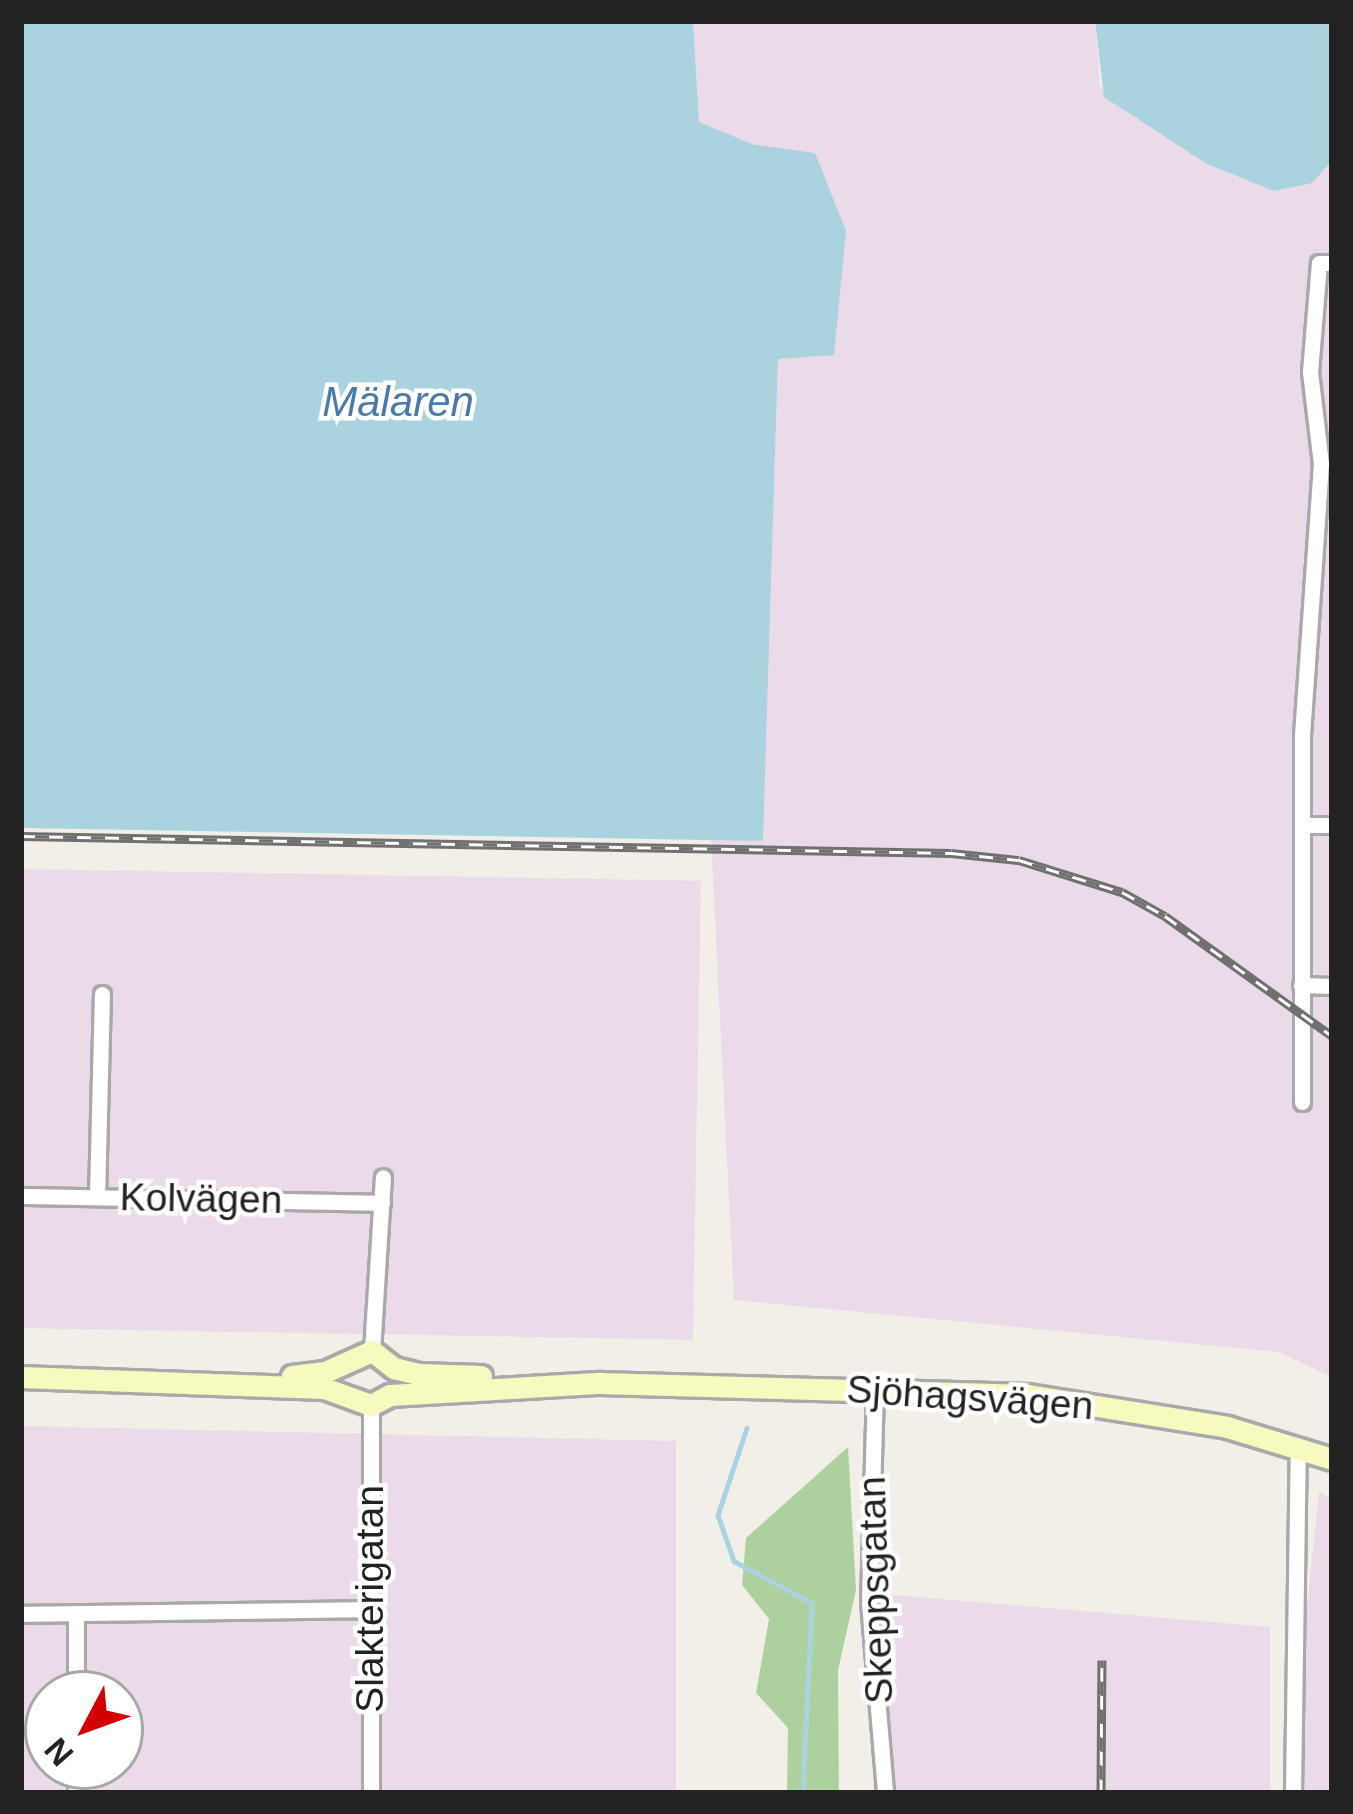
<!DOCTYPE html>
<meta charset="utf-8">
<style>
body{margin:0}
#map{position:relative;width:1353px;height:1814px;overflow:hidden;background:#f2efe9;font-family:Arial,sans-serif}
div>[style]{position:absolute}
.industrial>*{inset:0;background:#ebdbe8;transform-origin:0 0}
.forest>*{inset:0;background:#add19e}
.water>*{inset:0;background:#aad3df}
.stream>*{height:4.5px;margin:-2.25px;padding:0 2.25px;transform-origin:2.25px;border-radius:2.25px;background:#aad3df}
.roads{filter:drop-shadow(3px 0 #a9a9a9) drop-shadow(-3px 0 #a9a9a9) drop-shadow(0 3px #a9a9a9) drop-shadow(0 -3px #a9a9a9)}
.minor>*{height:15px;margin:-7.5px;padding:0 7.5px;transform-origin:7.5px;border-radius:7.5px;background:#fff}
.secondary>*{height:21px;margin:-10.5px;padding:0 10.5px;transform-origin:10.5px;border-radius:10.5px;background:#f7fabf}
.rail>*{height:9px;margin-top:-4.5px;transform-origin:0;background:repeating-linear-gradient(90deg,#fff 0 14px,#707070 0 28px);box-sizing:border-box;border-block:3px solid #707070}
span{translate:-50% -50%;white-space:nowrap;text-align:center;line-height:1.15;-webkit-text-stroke:9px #fff;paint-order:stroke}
.street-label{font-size:39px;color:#222}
.water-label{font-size:42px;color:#4a7aab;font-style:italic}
.frame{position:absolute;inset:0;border:24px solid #222;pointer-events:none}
.north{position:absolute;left:24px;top:1670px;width:120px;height:120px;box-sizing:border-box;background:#fff;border:3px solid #a7a7a7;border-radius:50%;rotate:229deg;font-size:33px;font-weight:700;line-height:48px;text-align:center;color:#222}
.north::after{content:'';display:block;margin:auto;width:42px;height:54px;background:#d40000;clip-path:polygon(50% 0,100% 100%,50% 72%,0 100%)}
</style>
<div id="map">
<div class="industrial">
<div style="clip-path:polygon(693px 21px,1095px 21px,1100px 87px,1312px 183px,1332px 161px,1332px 1377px,1279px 1352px,734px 1300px,711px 839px,763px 840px,778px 358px,815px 153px,752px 144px,699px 122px)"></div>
<div style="left:21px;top:869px;width:680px;height:459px;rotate:1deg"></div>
<div style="clip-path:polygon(evenodd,21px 1426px,676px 1441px,676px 1793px,21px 1793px,21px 1426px,48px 1694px,120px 1694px,120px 1766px,48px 1766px,48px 1694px)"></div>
<div style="clip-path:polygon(1319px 1492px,1332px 1498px,1332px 1793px,1298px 1793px,1300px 1673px)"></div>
<div style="clip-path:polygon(872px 1593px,1270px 1627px,1270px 1793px,890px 1793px)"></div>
</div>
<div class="forest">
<div style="clip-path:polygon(848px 1447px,856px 1590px,838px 1670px,839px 1793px,787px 1793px,788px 1728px,756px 1693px,769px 1619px,742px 1585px,746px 1538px)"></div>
</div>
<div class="water">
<div style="clip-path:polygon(21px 21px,693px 21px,699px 122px,752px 144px,815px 153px,846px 231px,834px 355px,778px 359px,763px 841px,21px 828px)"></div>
<div style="clip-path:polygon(1095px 21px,1332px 21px,1332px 161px,1312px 183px,1274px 191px,1207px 164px,1104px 97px)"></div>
</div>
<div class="stream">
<div style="left:747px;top:1428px;width:92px;rotate:108.4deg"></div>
<div style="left:718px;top:1515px;width:49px;rotate:70.8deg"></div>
<div style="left:734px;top:1561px;width:89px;rotate:28.3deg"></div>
<div style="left:812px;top:1603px;width:190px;rotate:92.7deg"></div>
</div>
<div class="roads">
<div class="minor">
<div style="left:1302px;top:825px;width:30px"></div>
<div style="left:1301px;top:985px;width:31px;rotate:2deg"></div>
<div style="left:1302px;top:1102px;width:367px;rotate:-90deg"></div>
<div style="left:1302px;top:735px;width:272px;rotate:-86deg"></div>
<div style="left:1321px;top:464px;width:93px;rotate:-96.8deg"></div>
<div style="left:1310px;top:372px;width:109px;rotate:-85.3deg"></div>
<div style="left:1319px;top:263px;width:13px"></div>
<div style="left:21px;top:1196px;width:361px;rotate:1.1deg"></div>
<div style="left:97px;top:1197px;width:203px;rotate:-88.6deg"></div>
<div style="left:372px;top:1351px;width:174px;rotate:-86.4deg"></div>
<div style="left:875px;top:1388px;width:213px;rotate:91.6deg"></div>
<div style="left:869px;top:1601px;width:193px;rotate:85.2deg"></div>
<div style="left:21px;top:1614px;width:349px;rotate:-0.8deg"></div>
<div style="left:76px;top:1694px;width:78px;rotate:-90deg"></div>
<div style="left:76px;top:1766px;width:27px;rotate:90deg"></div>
<div style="left:371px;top:1793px;width:388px;rotate:-90deg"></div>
<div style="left:1293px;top:1793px;width:347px;rotate:-89.2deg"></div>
</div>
<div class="secondary">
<div style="left:292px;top:1376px;width:33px;rotate:-7deg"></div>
<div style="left:325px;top:1372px;width:51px;rotate:-24.1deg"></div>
<div style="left:372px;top:1351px;width:28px;rotate:38deg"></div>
<div style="left:394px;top:1368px;width:25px;rotate:14deg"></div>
<div style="left:418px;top:1374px;width:63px;rotate:1.8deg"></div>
<div style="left:21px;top:1377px;width:303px;rotate:2.1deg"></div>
<div style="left:324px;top:1388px;width:50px;rotate:19.9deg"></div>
<div style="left:371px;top:1405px;width:21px;rotate:-28deg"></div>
<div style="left:390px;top:1395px;width:211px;rotate:-3.3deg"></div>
<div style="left:601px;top:1383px;width:427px;rotate:1.6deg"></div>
<div style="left:1028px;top:1395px;width:202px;rotate:9.1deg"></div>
<div style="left:1227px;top:1427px;width:110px;rotate:16.9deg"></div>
</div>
</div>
<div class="rail">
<div style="left:21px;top:836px;width:930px;rotate:1.05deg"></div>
<div style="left:951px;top:853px;width:68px;rotate:5.9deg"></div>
<div style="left:1019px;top:860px;width:108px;rotate:17.3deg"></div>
<div style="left:1122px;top:892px;width:49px;rotate:29.2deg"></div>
<div style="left:1165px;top:916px;width:206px;rotate:35.7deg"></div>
<div style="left:1101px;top:1793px;width:133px;rotate:-89.6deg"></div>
</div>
<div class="street-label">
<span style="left:201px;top:1199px;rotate:1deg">Kolvägen</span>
<span style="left:970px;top:1398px;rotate:4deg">Sjöhagsvägen</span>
<span style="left:876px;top:1590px;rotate:-92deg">Skeppsgatan</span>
<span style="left:370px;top:1599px;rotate:-90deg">Slakterigatan</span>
</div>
<div class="water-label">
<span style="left:398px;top:402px">Mälaren</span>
</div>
<div class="frame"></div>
<div class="north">N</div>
</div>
